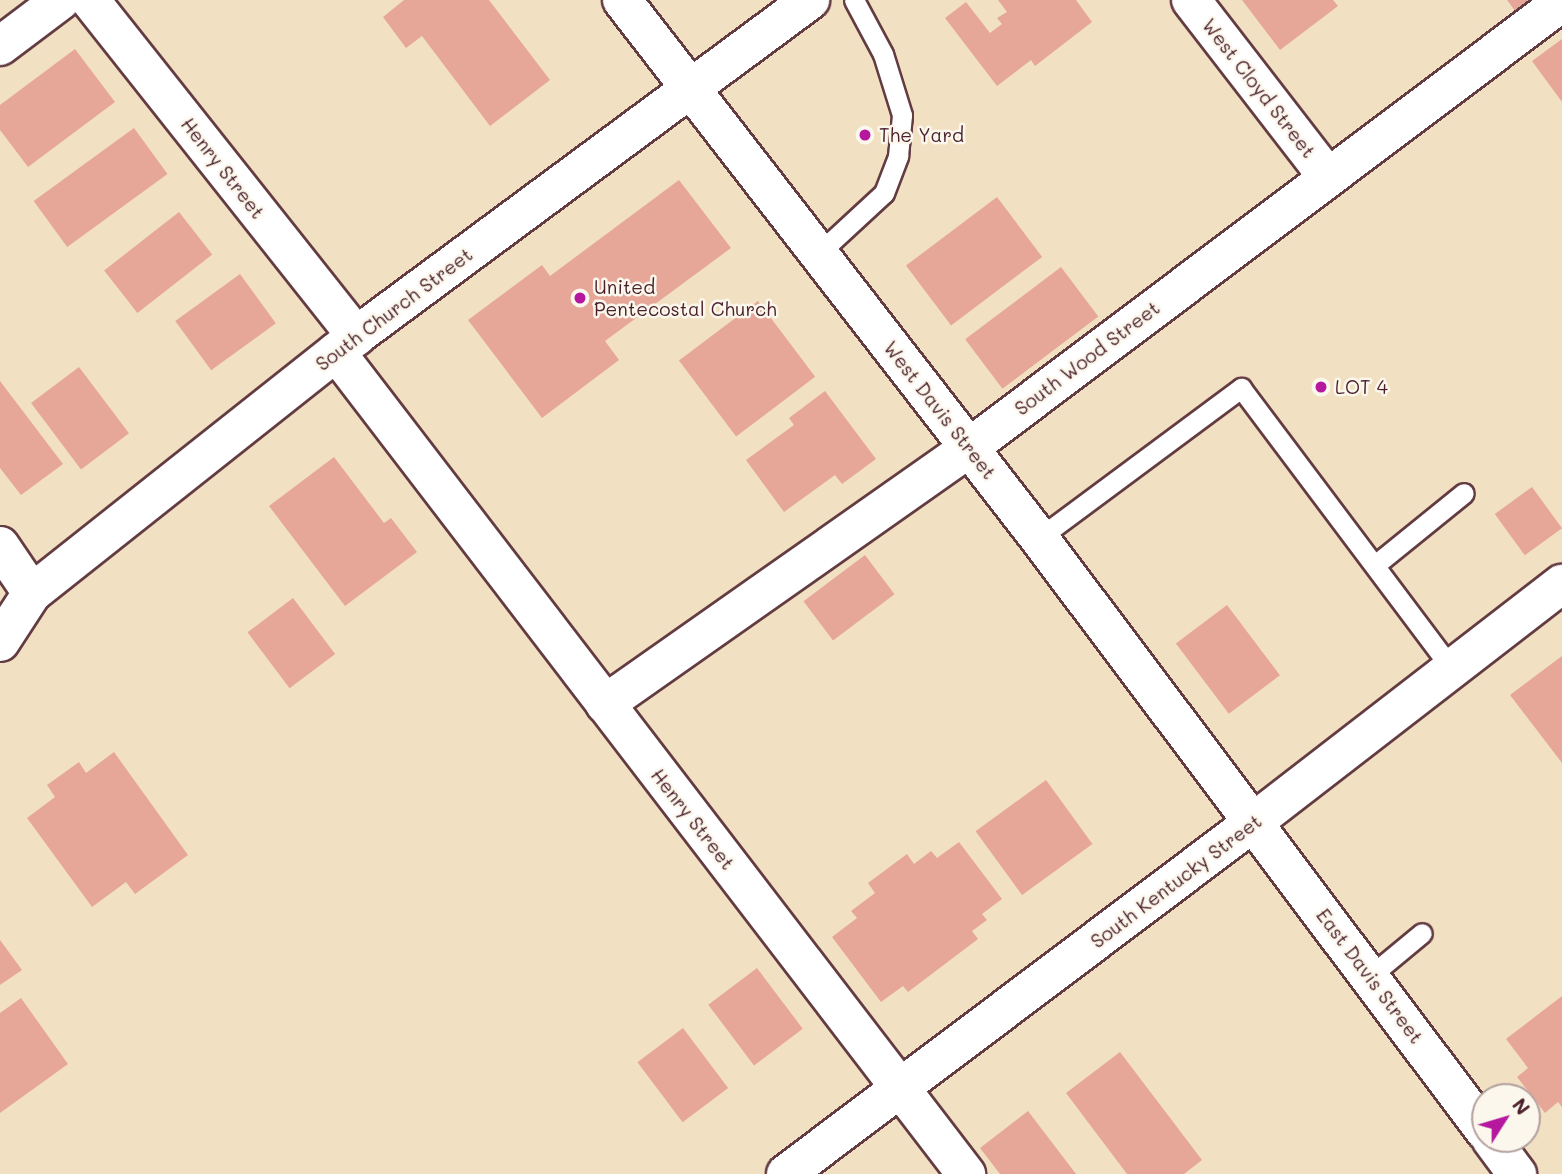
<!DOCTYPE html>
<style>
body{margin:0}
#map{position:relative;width:1562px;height:1174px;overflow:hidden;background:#f2e0c2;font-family:Mali,sans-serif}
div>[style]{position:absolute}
.building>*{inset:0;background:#e6a798;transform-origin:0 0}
.roads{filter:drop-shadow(2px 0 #633c42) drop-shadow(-2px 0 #633c42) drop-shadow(0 2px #633c42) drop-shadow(0 -2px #633c42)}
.lane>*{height:19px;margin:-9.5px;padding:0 9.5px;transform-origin:9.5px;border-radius:9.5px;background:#fff}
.street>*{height:38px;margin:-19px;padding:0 19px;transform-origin:19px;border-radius:19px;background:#fff}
.secondary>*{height:38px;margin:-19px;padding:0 19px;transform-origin:19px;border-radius:19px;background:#fff}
.dots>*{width:19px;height:19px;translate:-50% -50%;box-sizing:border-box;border:4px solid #fbf7ec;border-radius:50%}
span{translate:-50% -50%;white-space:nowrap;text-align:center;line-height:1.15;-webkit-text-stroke:5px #fbf7ec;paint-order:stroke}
.street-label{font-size:19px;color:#4a1f2b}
.poi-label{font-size:19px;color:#4a1f2b}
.left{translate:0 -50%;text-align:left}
.north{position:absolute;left:1471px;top:1083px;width:70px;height:70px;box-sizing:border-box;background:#fbf7ec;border:2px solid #b4a19f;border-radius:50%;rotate:53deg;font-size:19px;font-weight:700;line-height:28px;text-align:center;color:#4a1f2b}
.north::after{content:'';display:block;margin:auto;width:24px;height:32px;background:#b5179e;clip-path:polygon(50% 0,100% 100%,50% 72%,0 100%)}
</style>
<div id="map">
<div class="building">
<div style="clip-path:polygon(404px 0,489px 0,550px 80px,490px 126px,422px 36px,406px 48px,383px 17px)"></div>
<div style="clip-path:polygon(998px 0,1076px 0,1092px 22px,1035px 66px,1031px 60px,997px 86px,945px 18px,966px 2px,990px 33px,1002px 24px,997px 18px,1007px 12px)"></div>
<div style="clip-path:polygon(1242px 0,1333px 0,1338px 6px,1280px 50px)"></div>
<div style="clip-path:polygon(1507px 0,1530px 0,1515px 11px)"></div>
<div style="clip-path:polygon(1562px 39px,1562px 102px,1532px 61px)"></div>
<div style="clip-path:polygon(75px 49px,115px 102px,28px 167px,0 130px,0 105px)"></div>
<div style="left:134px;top:128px;width:57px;height:124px;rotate:54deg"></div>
<div style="clip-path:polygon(679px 180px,731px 248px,605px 341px,619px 360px,542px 418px,468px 320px,542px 265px,550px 276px)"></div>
<div style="left:997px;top:197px;width:75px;height:114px;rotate:53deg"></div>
<div style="left:179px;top:212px;width:54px;height:95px;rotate:52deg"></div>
<div style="left:1061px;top:267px;width:62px;height:120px;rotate:53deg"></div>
<div style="left:240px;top:274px;width:61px;height:80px;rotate:54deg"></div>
<div style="left:758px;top:301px;width:95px;height:99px;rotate:53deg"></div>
<div style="left:79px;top:367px;width:83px;height:60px;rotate:53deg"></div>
<div style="clip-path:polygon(0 381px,63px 464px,21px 495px,0 468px)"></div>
<div style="clip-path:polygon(825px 391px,876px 459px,842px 484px,835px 475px,784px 512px,746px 460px,794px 425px,789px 418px)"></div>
<div style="clip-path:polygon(334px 457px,384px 523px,391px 518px,417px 552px,345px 606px,269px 506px)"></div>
<div style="left:1532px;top:487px;width:51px;height:46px;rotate:54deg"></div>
<div style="left:865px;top:555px;width:49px;height:77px;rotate:53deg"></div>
<div style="left:293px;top:598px;width:70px;height:57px;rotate:53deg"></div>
<div style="left:1227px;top:605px;width:88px;height:64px;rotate:53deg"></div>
<div style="clip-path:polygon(1562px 656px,1562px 763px,1510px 695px)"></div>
<div style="clip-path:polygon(114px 752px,188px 855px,135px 894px,126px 882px,92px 907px,27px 818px,55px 797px,47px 785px,79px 762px,86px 773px)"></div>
<div style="left:1046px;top:780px;width:79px;height:87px;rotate:54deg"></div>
<div style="clip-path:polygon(959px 842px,1002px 899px,982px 914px,987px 920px,972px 931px,978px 939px,908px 992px,903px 986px,881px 1002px,832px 937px,857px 918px,851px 911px,875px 893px,868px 883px,907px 854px,914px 864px,931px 851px,937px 858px)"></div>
<div style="clip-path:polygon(0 940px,22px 970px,0 985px)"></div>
<div style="left:757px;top:968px;width:76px;height:61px;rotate:53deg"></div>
<div style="clip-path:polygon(1562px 996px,1562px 1107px,1558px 1102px,1545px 1113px,1517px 1077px,1528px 1068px,1506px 1039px)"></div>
<div style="clip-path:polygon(21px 998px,68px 1064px,0 1113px,0 1013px)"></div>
<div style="left:683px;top:1028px;width:75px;height:57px;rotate:53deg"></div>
<div style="clip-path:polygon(1120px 1052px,1202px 1160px,1184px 1174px,1127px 1174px,1066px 1093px)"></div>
<div style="clip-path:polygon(1028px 1111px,1076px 1174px,1000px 1174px,980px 1148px)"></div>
</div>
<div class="roads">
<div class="lane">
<div style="left:819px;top:253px;width:88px;rotate:-42.7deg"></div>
<div style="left:884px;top:193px;width:40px;rotate:-69deg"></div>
<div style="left:898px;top:156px;width:41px;rotate:-84.4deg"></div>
<div style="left:902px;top:115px;width:64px;rotate:-107.3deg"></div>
<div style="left:883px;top:54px;width:61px;rotate:-118.2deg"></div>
<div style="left:1039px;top:538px;width:252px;rotate:-36.6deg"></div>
<div style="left:1241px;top:388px;width:351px;rotate:53.1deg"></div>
<div style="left:1375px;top:565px;width:114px;rotate:-39deg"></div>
<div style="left:1370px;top:976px;width:67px;rotate:-39.6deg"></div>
</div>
<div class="street">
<div style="left:90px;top:0;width:429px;rotate:51.6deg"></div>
<div style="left:622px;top:0;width:681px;rotate:52.22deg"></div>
<div style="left:1039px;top:538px;width:742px;rotate:53.05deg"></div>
<div style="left:1191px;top:0;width:224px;rotate:52.3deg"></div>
<div style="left:0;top:46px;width:76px;rotate:-37deg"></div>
<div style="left:336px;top:352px;width:1036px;rotate:52.53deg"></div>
<div style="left:0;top:546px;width:57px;rotate:55.8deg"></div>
<div style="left:0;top:642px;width:59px;rotate:-56.9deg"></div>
<div style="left:32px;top:593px;width:414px;rotate:-38.4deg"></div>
<div style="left:356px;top:336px;width:565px;rotate:-36.5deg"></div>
<div style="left:605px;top:704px;width:446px;rotate:-35.1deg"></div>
<div style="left:970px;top:447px;width:741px;rotate:-36.93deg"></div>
<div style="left:1491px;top:1139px;width:44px;rotate:53.4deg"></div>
<div style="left:786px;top:1174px;width:587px;rotate:-36.97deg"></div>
</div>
<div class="secondary">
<div style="left:1255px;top:821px;width:388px;rotate:-37.7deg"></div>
</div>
</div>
<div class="dots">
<div style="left:865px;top:135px;background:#b5179e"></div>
<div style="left:580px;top:298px;background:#b5179e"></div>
<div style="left:1321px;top:387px;background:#b5179e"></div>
</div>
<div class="street-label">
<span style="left:1259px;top:88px;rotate:52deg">West Cloyd Street</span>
<span style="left:223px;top:168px;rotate:52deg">Henry Street</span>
<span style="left:394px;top:309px;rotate:-37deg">South Church Street</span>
<span style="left:1087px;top:358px;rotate:-37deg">South Wood Street</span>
<span style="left:940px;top:410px;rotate:52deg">West Davis Street</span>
<span style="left:693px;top:819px;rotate:52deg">Henry Street</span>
<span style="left:1176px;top:881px;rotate:-37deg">South Kentucky Street</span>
<span style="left:1370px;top:976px;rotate:53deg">East Davis Street</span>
</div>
<div class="poi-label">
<span class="left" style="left:879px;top:135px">The Yard</span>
<span class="left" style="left:594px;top:298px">United<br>Pentecostal Church</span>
<span class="left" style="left:1335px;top:387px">LOT 4</span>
</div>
<div class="north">N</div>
</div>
